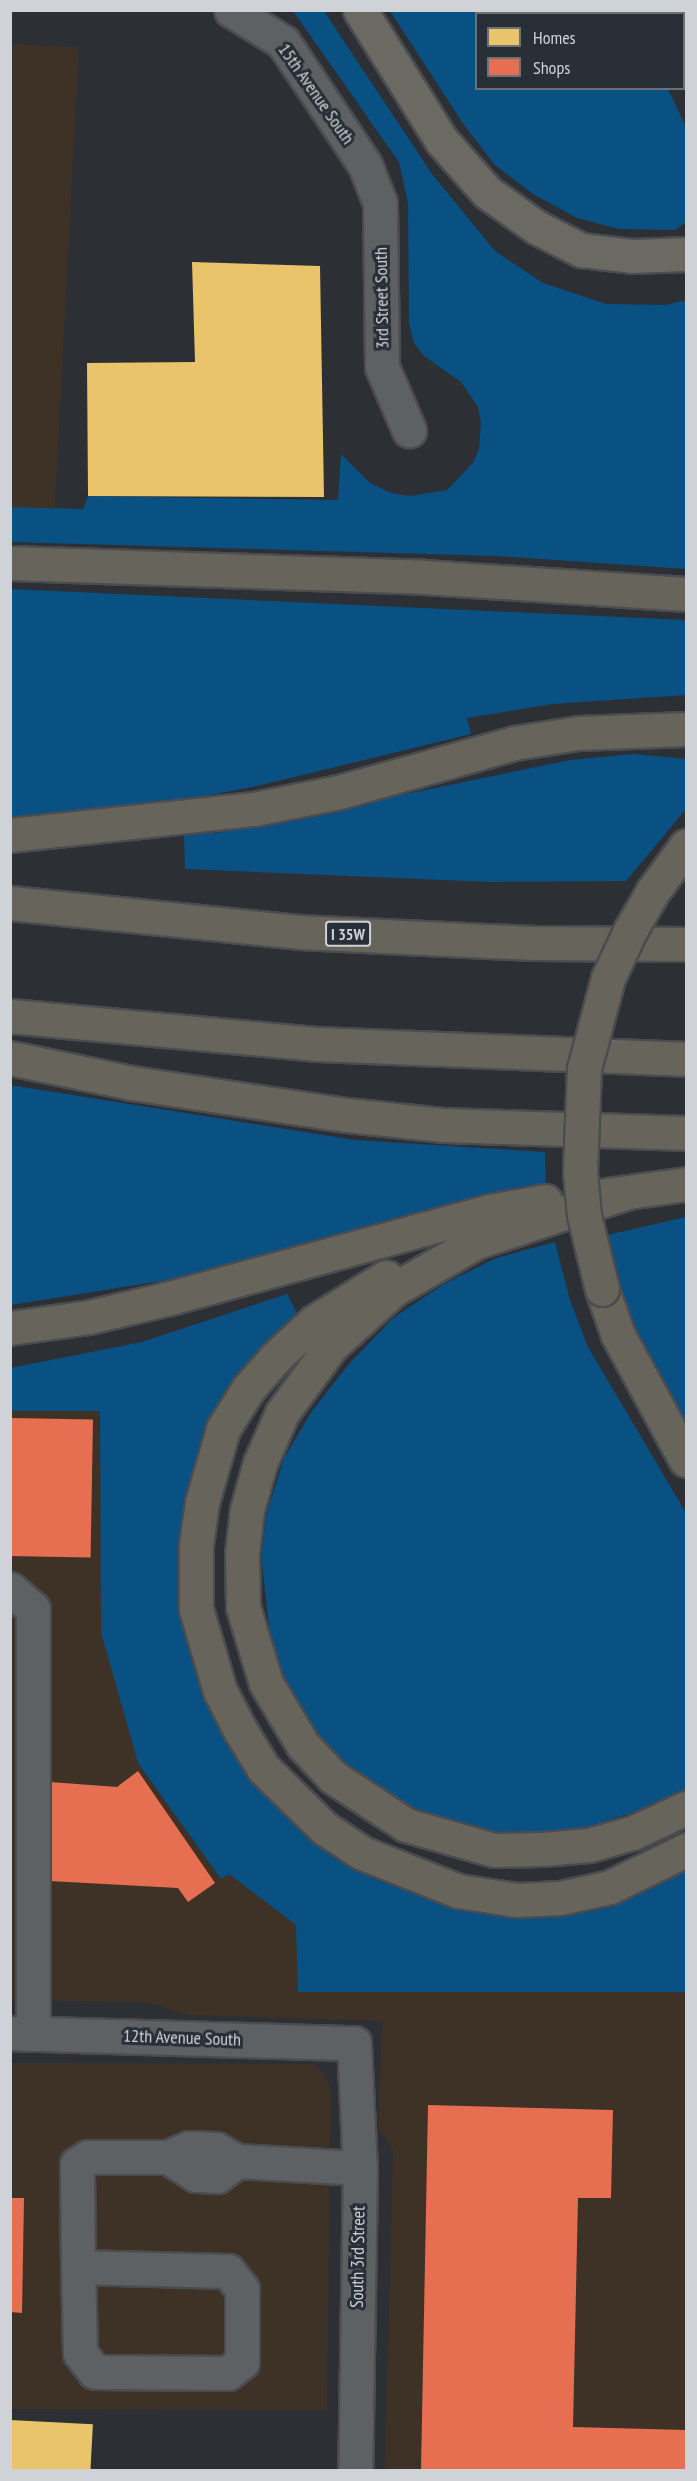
<!DOCTYPE html>
<style>
body{margin:0}
#map{position:relative;width:697px;height:2481px;overflow:hidden;background:#2c2f33;font-family:"PT Sans Narrow",sans-serif}
div>[style]{position:absolute}
.commercial>*{inset:0;background:#3e3227;transform-origin:0 0}
.green>*{inset:0;background:#095083}
.homes>*{inset:0;background:#e9c46a;transform-origin:0 0}
.shops>*{inset:0;background:#e76f51;transform-origin:0 0}
.roads{filter:drop-shadow(2px 0 #4a4c50) drop-shadow(-2px 0 #4a4c50) drop-shadow(0 2px #4a4c50) drop-shadow(0 -2px #4a4c50)}
.minor>*{height:33px;margin:-16.5px;padding:0 16.5px;transform-origin:16.5px;border-radius:16.5px;background:#5e6163}
.major>*{height:33px;margin:-16.5px;padding:0 16.5px;transform-origin:16.5px;border-radius:16.5px;background:#6a6962}
.highway>*{height:33px;margin:-16.5px;padding:0 16.5px;transform-origin:16.5px;border-radius:16.5px;background:#67655b}
.bridges{filter:drop-shadow(2px 0 #4a4c50) drop-shadow(-2px 0 #4a4c50) drop-shadow(0 2px #4a4c50) drop-shadow(0 -2px #4a4c50)}
.highway-bridge>*{height:33px;margin:-16.5px;padding:0 16.5px;transform-origin:16.5px;border-radius:16.5px;background:#67655b}
span{translate:-50% -50%;white-space:nowrap;text-align:center;line-height:1.15;-webkit-text-stroke:6px #292f36;paint-order:stroke}
.shield-label span{padding:2px 4px;background:#292f36;border:2px solid;border-radius:4px;-webkit-text-stroke-width:0}
.shield-label{font-size:16px;color:#cfd3d7;font-weight:700}
.street-label{font-size:18px;color:#cfd3d7}
.frame{position:absolute;inset:0;border:12px solid #cfd3d7;pointer-events:none}
.legend{position:absolute;left:475px;top:12px;width:210px;height:78px;box-sizing:border-box;background:#292f36;border:2px solid #6b7176;margin:0;padding:8px 10px;list-style:none;font-size:18px;color:#cfd3d7}
.legend li{display:flex;align-items:center;gap:12px;height:30px}
.legend b{width:30px;border:2px solid #6b7176}
</style>
<div id="map">
<div class="commercial">
<div style="left:10px;top:44px;width:69px;height:475px;rotate:3deg"></div>
<div style="clip-path:polygon(287px 1294px,251px 1363px,128px 1727px,138px 1763px,221px 1879px,229px 1874px,296px 1925px,686px 1973px,686px 2470px,385px 2470px,393px 2150px,378px 2129px,382px 2021px,189px 2015px,147px 2002px,11px 2000px,10px 1368px,142px 1342px)"></div>
<div style="clip-path:polygon(11px 2063px,314px 2064px,322px 2072px,331px 2089px,327px 2410px,11px 2409px)"></div>
</div>
<div class="green">
<div style="clip-path:polygon(293px 11px,324px 11px,432px 174px,495px 251px,543px 283px,606px 304px,666px 305px,686px 300px,686px 569px,497px 556px,11px 542px,11px 507px,83px 509px,88px 496px,338px 500px,341px 454px,370px 483px,391px 493px,410px 496px,447px 490px,473px 463px,479px 449px,481px 423px,478px 407px,461px 382px,424px 356px,414px 343px,409px 323px,408px 203px,399px 162px)"></div>
<div style="clip-path:polygon(390px 11px,629px 11px,631px 13px,476px 14px,476px 88px,668px 89px,686px 127px,686px 222px,675px 230px,619px 229px,577px 218px,533px 194px,495px 165px,464px 125px)"></div>
<div style="clip-path:polygon(11px 589px,686px 620px,686px 695px,552px 704px,467px 718px,471px 734px,257px 786px,168px 803px,11px 818px)"></div>
<div style="clip-path:polygon(634px 754px,686px 759px,686px 809px,626px 881px,490px 882px,185px 869px,184px 834px,217px 833px,570px 760px)"></div>
<div style="clip-path:polygon(10px 1085px,355px 1140px,545px 1152px,546px 1190px,161px 1281px,11px 1305px)"></div>
<div style="clip-path:polygon(686px 1217px,686px 1427px,627px 1316px,607px 1235px)"></div>
<div style="clip-path:polygon(555px 1242px,570px 1300px,588px 1347px,686px 1513px,686px 1791px,669px 1801px,575px 1831px,485px 1832px,413px 1810px,342px 1764px,313px 1732px,286px 1684px,271px 1643px,261px 1555px,267px 1512px,284px 1458px,312px 1411px,349px 1364px,393px 1318px,444px 1284px,496px 1258px)"></div>
<div style="clip-path:polygon(287px 1294px,298px 1315px,285px 1328px,183px 1564px,284px 1811px,325px 1849px,374px 1879px,424px 1894px,612px 1901px,686px 1870px,686px 1992px,298px 1992px,296px 1925px,229px 1874px,221px 1879px,138px 1763px,101px 1632px,100px 1411px,11px 1411px,10px 1368px,142px 1342px)"></div>
</div>
<div class="homes">
<div style="clip-path:polygon(192px 262px,320px 266px,324px 497px,88px 496px,87px 363px,195px 362px)"></div>
<div style="left:10px;top:2420px;width:83px;height:50px;rotate:3deg"></div>
</div>
<div class="shops">
<div style="left:10px;top:1418px;width:83px;height:138px;rotate:1deg"></div>
<div style="clip-path:polygon(138px 1771px,215px 1883px,188px 1902px,178px 1888px,49px 1881px,50px 1782px,117px 1787px)"></div>
<div style="clip-path:polygon(428px 2105px,613px 2110px,611px 2198px,578px 2198px,573px 2427px,686px 2430px,686px 2470px,421px 2470px)"></div>
<div style="clip-path:polygon(10px 2198px,24px 2198px,22px 2313px,10px 2312px)"></div>
</div>
<div class="roads">
<div class="minor">
<div style="left:231px;top:10px;width:61px;rotate:31.6deg"></div>
<div style="left:283px;top:42px;width:148px;rotate:56.3deg"></div>
<div style="left:365px;top:165px;width:41px;rotate:68.5deg"></div>
<div style="left:380px;top:203px;width:164px;rotate:89.3deg"></div>
<div style="left:382px;top:367px;width:69px;rotate:66.8deg"></div>
<div style="left:658px;top:10px;width:4px;rotate:63deg"></div>
<div style="left:684px;top:61px;width:6px;rotate:72deg"></div>
<div style="left:10px;top:1589px;width:30px;rotate:41deg"></div>
<div style="left:33px;top:1609px;width:425px;rotate:90deg"></div>
<div style="left:10px;top:2033px;width:344px;rotate:1.7deg"></div>
<div style="left:354px;top:2043px;width:125px;rotate:87.3deg"></div>
<div style="left:360px;top:2168px;width:302px;rotate:90.9deg"></div>
<div style="left:168px;top:2157px;width:33px;rotate:33deg"></div>
<div style="left:196px;top:2175px;width:21px;rotate:3deg"></div>
<div style="left:217px;top:2176px;width:25px;rotate:-37deg"></div>
<div style="left:78px;top:2267px;width:150px;rotate:1.5deg"></div>
<div style="left:228px;top:2271px;width:23px;rotate:52deg"></div>
<div style="left:242px;top:2289px;width:73px;rotate:90deg"></div>
<div style="left:242px;top:2362px;width:18px;rotate:142deg"></div>
<div style="left:228px;top:2373px;width:133px;rotate:-179.6deg"></div>
<div style="left:95px;top:2372px;width:24px;rotate:-128deg"></div>
<div style="left:80px;top:2353px;width:86px;rotate:-91.3deg"></div>
<div style="left:78px;top:2267px;width:103px;rotate:-90.6deg"></div>
<div style="left:77px;top:2164px;width:13px;rotate:-32deg"></div>
<div style="left:88px;top:2157px;width:80px"></div>
<div style="left:168px;top:2157px;width:23px;rotate:-23deg"></div>
<div style="left:189px;top:2148px;width:27px;rotate:2deg"></div>
<div style="left:216px;top:2149px;width:24px;rotate:30deg"></div>
<div style="left:237px;top:2161px;width:123px;rotate:3.3deg"></div>
</div>
<div class="major">
<div style="left:360px;top:10px;width:155px;rotate:58deg"></div>
<div style="left:442px;top:141px;width:68px;rotate:48.6deg"></div>
<div style="left:487px;top:192px;width:60px;rotate:35.5deg"></div>
<div style="left:536px;top:227px;width:51px;rotate:27.1deg"></div>
<div style="left:581px;top:250px;width:51px;rotate:6.7deg"></div>
<div style="left:632px;top:256px;width:54px;rotate:-2.1deg"></div>
</div>
<div class="highway">
<div style="left:10px;top:563px;width:414px;rotate:1.9deg"></div>
<div style="left:424px;top:577px;width:263px;rotate:3.7deg"></div>
<div style="left:10px;top:835px;width:245px;rotate:-6.1deg"></div>
<div style="left:254px;top:809px;width:87px;rotate:-11.3deg"></div>
<div style="left:339px;top:792px;width:182px;rotate:-15.6deg"></div>
<div style="left:514px;top:743px;width:65px;rotate:-8.9deg"></div>
<div style="left:578px;top:733px;width:108px;rotate:-2.1deg"></div>
<div style="left:10px;top:903px;width:290px;rotate:5.7deg"></div>
<div style="left:299px;top:932px;width:235px;rotate:2.7deg"></div>
<div style="left:534px;top:943px;width:152px;rotate:0.4deg"></div>
<div style="left:10px;top:1016px;width:307px;rotate:5.2deg"></div>
<div style="left:316px;top:1044px;width:370px;rotate:2.3deg"></div>
<div style="left:10px;top:1058px;width:125px;rotate:11.6deg"></div>
<div style="left:132px;top:1083px;width:217px;rotate:8.5deg"></div>
<div style="left:347px;top:1115px;width:98px;rotate:5.9deg"></div>
<div style="left:444px;top:1125px;width:242px;rotate:1.9deg"></div>
<div style="left:628px;top:1192px;width:160px;rotate:161.8deg"></div>
<div style="left:476px;top:1242px;width:96px;rotate:150deg"></div>
<div style="left:393px;top:1290px;width:84px;rotate:137.9deg"></div>
<div style="left:331px;top:1346px;width:83px;rotate:126.2deg"></div>
<div style="left:282px;top:1413px;width:55px;rotate:113.7deg"></div>
<div style="left:260px;top:1463px;width:49px;rotate:105.5deg"></div>
<div style="left:247px;top:1510px;width:43px;rotate:96.6deg"></div>
<div style="left:242px;top:1553px;width:54px;rotate:88.9deg"></div>
<div style="left:243px;top:1607px;width:79px;rotate:73.2deg"></div>
<div style="left:266px;top:1683px;width:72px;rotate:59.2deg"></div>
<div style="left:303px;top:1745px;width:44px;rotate:46.8deg"></div>
<div style="left:333px;top:1777px;width:87px;rotate:33.3deg"></div>
<div style="left:406px;top:1825px;width:91px;rotate:15.9deg"></div>
<div style="left:494px;top:1850px;width:49px;rotate:-1.2deg"></div>
<div style="left:543px;top:1849px;width:46px;rotate:-5deg"></div>
<div style="left:589px;top:1845px;width:45px;rotate:-15.6deg"></div>
<div style="left:632px;top:1833px;width:60px;rotate:-24.8deg"></div>
<div style="left:606px;top:1195px;width:81px;rotate:-7.8deg"></div>
<div style="left:386px;top:1277px;width:85px;rotate:148deg"></div>
<div style="left:314px;top:1322px;width:52px;rotate:137.4deg"></div>
<div style="left:276px;top:1357px;width:43px;rotate:131.2deg"></div>
<div style="left:248px;top:1389px;width:47px;rotate:122deg"></div>
<div style="left:223px;top:1429px;width:76px;rotate:106deg"></div>
<div style="left:202px;top:1502px;width:43px;rotate:97.9deg"></div>
<div style="left:196px;top:1545px;width:64px;rotate:90deg"></div>
<div style="left:196px;top:1609px;width:85px;rotate:73.7deg"></div>
<div style="left:220px;top:1691px;width:42px;rotate:62.8deg"></div>
<div style="left:239px;top:1728px;width:47px;rotate:59deg"></div>
<div style="left:263px;top:1768px;width:86px;rotate:44.5deg"></div>
<div style="left:324px;top:1828px;width:45px;rotate:33.3deg"></div>
<div style="left:362px;top:1853px;width:103px;rotate:21.6deg"></div>
<div style="left:458px;top:1891px;width:60px;rotate:8.7deg"></div>
<div style="left:517px;top:1900px;width:43px;rotate:-2.7deg"></div>
<div style="left:560px;top:1898px;width:51px;rotate:-12.4deg"></div>
<div style="left:610px;top:1887px;width:85px;rotate:-26deg"></div>
<div style="left:602px;top:1289px;width:49px;rotate:70.8deg"></div>
<div style="left:618px;top:1335px;width:142px;rotate:61.5deg"></div>
<div style="left:10px;top:1328px;width:80px;rotate:-7.9deg"></div>
<div style="left:89px;top:1317px;width:79px;rotate:-13.2deg"></div>
<div style="left:166px;top:1299px;width:336px;rotate:-15.2deg"></div>
<div style="left:490px;top:1211px;width:56px;rotate:-10.3deg"></div>
</div>
</div>
<div class="bridges">
<div class="highway-bridge">
<div style="left:602px;top:1289px;width:76px;rotate:-103.7deg"></div>
<div style="left:584px;top:1215px;width:43px;rotate:-95.3deg"></div>
<div style="left:580px;top:1172px;width:103px;rotate:-87.8deg"></div>
<div style="left:584px;top:1069px;width:94px;rotate:-75.2deg"></div>
<div style="left:608px;top:978px;width:52px;rotate:-64.9deg"></div>
<div style="left:630px;top:931px;width:46px;rotate:-60.1deg"></div>
<div style="left:653px;top:891px;width:56px;rotate:-53.7deg"></div>
</div>
</div>
<div class="shield-label">
<span style="left:348px;top:934px">I 35W</span>
</div>
<div class="street-label">
<span style="left:316px;top:94px;rotate:55deg">15th Avenue South</span>
<span style="left:382px;top:298px;rotate:-91deg">3rd Street South</span>
<span style="left:182px;top:2038px;rotate:2deg">12th Avenue South</span>
<span style="left:358px;top:2257px;rotate:-89deg">South 3rd Street</span>
</div>
<div class="frame"></div>
<ul class="legend">
<li><b style="height:16px;background:#e9c46a"></b>Homes</li>
<li><b style="height:16px;background:#e76f51"></b>Shops</li>
</ul>
</div>
